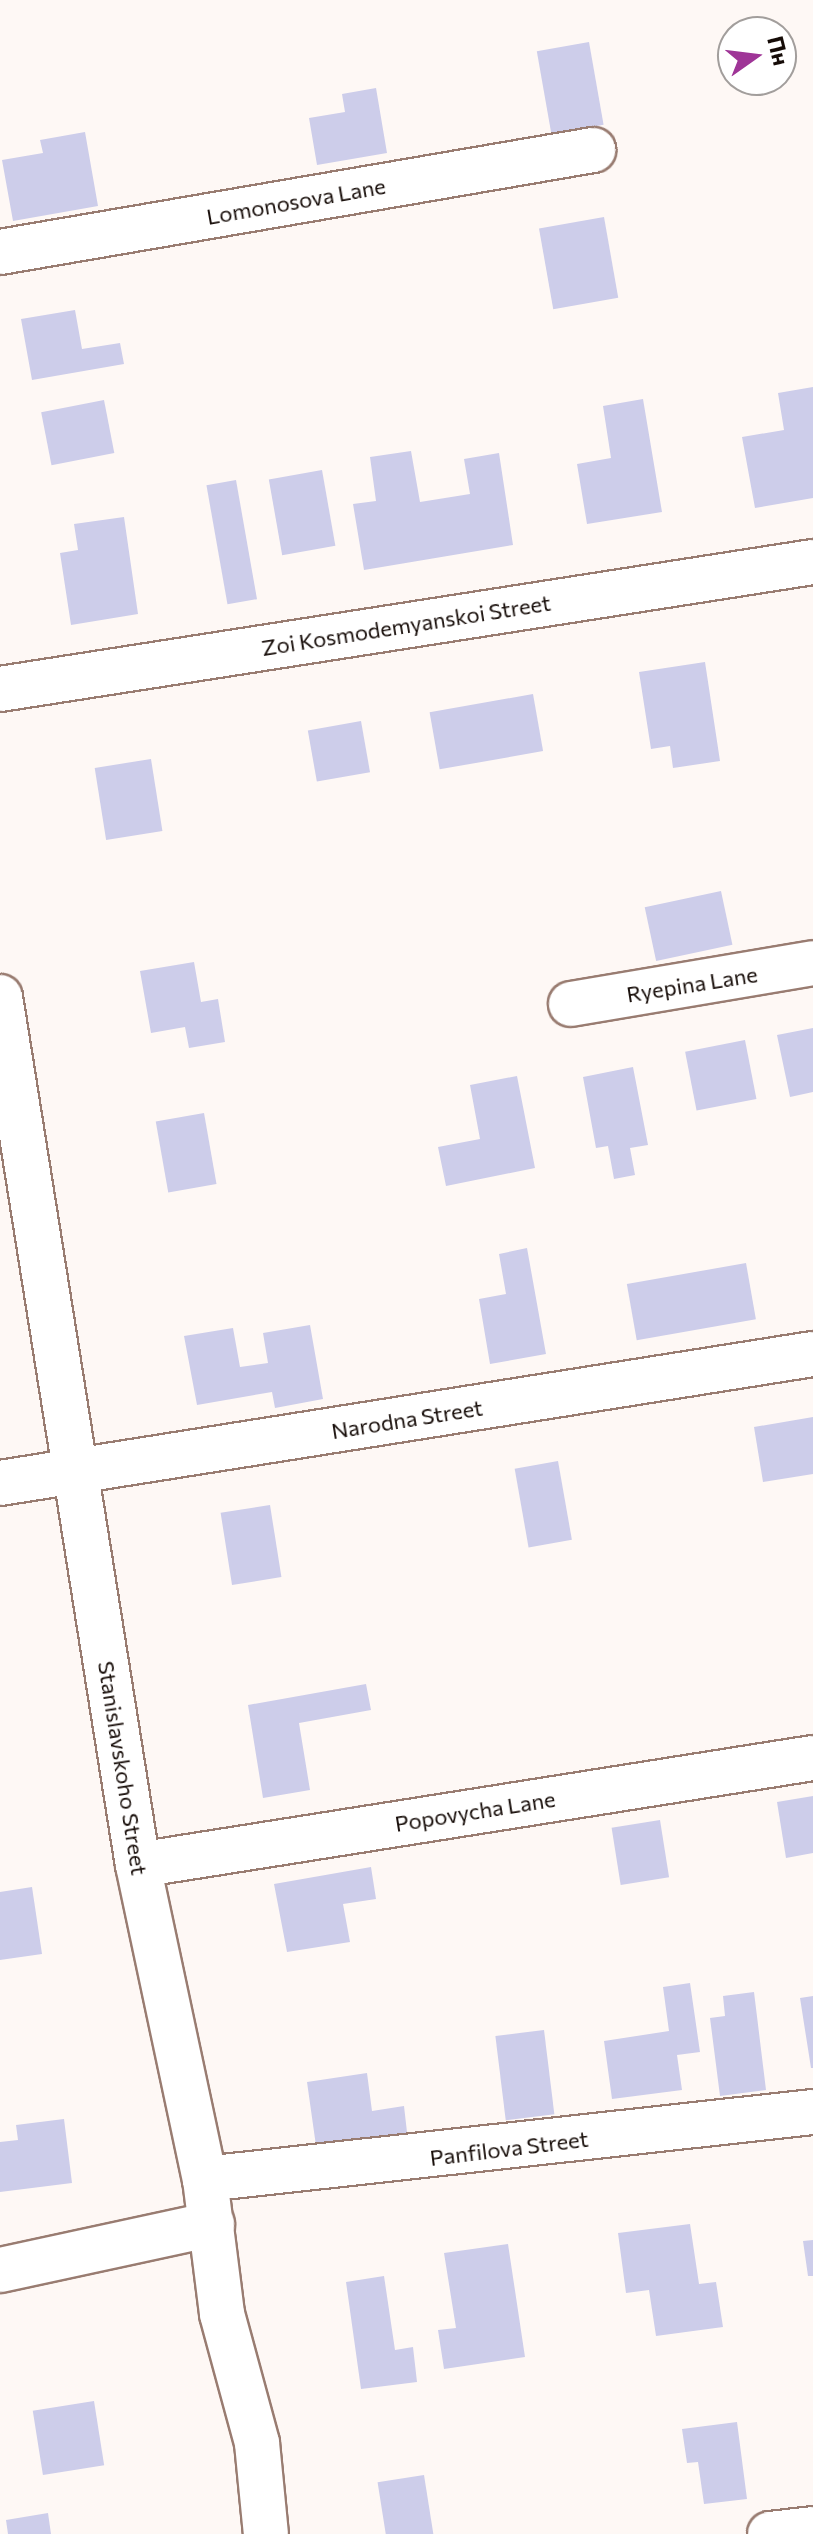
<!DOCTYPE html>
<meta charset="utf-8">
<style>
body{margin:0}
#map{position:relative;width:813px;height:2534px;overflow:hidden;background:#fef8f5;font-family:Commissioner,sans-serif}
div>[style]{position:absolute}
.building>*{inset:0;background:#cdcdea;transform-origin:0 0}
.roads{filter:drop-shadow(2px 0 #997c71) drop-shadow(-2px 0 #997c71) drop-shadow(0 2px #997c71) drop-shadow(0 -2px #997c71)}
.minor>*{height:44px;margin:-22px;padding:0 22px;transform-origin:22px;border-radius:22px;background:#fff}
span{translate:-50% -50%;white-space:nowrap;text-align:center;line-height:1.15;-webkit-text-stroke:7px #fff;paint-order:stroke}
.street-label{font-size:22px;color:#160c08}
.north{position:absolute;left:717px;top:16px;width:80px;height:80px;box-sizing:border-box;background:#fff;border:2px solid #a29e9c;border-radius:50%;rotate:76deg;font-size:22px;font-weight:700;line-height:32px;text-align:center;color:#160c08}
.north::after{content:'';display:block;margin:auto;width:28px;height:36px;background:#9f3597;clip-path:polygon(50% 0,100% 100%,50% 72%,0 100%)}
</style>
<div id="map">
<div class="building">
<div style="left:589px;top:42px;width:84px;height:53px;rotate:80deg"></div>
<div style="clip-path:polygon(376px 88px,387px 153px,317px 165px,309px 118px,345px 112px,342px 94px)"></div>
<div style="clip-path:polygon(85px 132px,98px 206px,13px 221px,2px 160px,43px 153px,40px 140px)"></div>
<div style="left:604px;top:217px;width:82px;height:66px;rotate:80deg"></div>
<div style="clip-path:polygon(75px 310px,82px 349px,120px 343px,124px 364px,32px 380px,21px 319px)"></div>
<div style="clip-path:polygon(813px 387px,813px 498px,755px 508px,742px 437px,784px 430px,778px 393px)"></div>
<div style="clip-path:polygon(643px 399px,662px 512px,587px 524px,577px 464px,611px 458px,603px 406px)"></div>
<div style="left:104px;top:400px;width:54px;height:64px;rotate:79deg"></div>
<div style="clip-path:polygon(411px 451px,420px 502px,470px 494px,464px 459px,499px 453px,513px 545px,364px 570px,353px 504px,376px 501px,370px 457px)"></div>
<div style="left:322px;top:470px;width:77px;height:54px;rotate:80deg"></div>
<div style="left:236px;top:480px;width:121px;height:30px;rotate:80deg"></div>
<div style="clip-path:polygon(124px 517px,138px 614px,71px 625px,60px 553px,78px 550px,74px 524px)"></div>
<div style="clip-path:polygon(705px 662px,720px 761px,673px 768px,670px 746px,651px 749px,639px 672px)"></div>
<div style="left:533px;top:694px;width:58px;height:105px;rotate:80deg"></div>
<div style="left:361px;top:721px;width:52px;height:54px;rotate:80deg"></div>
<div style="left:151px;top:759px;width:73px;height:57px;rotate:81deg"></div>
<div style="left:721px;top:891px;width:55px;height:78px;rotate:78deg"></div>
<div style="clip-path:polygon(194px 962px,201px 1002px,218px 999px,225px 1042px,189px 1048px,185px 1027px,151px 1033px,140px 971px)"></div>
<div style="clip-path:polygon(813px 1028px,813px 1092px,790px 1097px,777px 1035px)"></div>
<div style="left:745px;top:1040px;width:60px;height:61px;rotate:79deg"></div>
<div style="clip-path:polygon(633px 1067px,648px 1145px,630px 1148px,635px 1175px,614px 1179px,608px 1146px,596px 1148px,583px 1077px)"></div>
<div style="clip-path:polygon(517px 1076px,535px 1168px,446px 1186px,438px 1147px,480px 1139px,470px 1085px)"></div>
<div style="left:204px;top:1113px;width:72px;height:49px;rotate:80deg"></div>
<div style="clip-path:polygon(527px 1248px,546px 1354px,490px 1364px,479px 1299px,506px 1294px,499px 1254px)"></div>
<div style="left:746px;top:1263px;width:57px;height:121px;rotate:80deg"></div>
<div style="clip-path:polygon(310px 1325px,323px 1399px,275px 1408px,272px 1392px,197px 1405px,184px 1336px,233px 1328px,240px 1367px,268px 1363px,263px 1333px)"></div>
<div style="clip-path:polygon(813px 1417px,813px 1474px,763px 1482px,754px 1427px)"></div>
<div style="left:558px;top:1461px;width:80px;height:44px;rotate:80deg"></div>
<div style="left:270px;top:1505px;width:73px;height:50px;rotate:81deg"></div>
<div style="clip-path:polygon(366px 1684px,371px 1710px,299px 1723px,310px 1790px,263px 1798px,248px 1705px)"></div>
<div style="clip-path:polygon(813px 1796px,813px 1853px,786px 1858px,777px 1802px)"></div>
<div style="left:660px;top:1820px;width:58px;height:49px;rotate:81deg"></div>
<div style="clip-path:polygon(371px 1867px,376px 1899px,343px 1904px,350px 1942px,287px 1952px,274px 1884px)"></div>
<div style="clip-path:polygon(32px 1887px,42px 1954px,0 1960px,0 1892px)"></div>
<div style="clip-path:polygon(690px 1983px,700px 2052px,677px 2055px,682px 2090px,612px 2099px,604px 2041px,669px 2031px,663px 1987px)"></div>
<div style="clip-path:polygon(754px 1992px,766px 2090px,720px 2096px,710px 2018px,725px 2016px,723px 1996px)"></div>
<div style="clip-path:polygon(813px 1996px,813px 2068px,811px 2068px,800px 1998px)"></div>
<div style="left:544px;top:2030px;width:85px;height:49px;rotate:83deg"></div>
<div style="clip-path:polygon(367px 2073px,372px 2111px,404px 2106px,408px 2141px,317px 2153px,307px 2082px)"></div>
<div style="clip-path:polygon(64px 2119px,72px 2183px,0 2192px,0 2142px,18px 2140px,16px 2125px)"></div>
<div style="clip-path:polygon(690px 2224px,699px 2284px,716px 2282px,723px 2327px,656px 2336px,649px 2290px,626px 2293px,618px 2233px)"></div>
<div style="clip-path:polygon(813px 2240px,813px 2276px,808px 2276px,803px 2241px)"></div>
<div style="clip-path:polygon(508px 2244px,525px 2357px,444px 2369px,438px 2330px,456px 2328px,444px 2253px)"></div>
<div style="clip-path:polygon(384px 2276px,395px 2350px,413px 2347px,417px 2382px,361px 2389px,346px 2282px)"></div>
<div style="left:94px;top:2401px;width:65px;height:62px;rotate:81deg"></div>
<div style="clip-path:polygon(737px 2422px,747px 2499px,704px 2504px,698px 2462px,687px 2463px,682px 2429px)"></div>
<div style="left:424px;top:2475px;width:60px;height:47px;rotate:81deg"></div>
<div style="clip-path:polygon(48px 2513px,51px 2534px,8px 2534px,6px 2520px)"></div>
</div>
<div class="roads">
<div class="minor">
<div style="left:0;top:252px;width:602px;rotate:-9.76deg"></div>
<div style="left:0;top:689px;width:823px;rotate:-8.88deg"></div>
<div style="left:0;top:997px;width:879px;rotate:80.97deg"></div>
<div style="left:138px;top:1865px;width:321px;rotate:78deg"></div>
<div style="left:205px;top:2179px;width:136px;rotate:82.8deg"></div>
<div style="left:222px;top:2314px;width:134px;rotate:74.8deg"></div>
<div style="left:257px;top:2443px;width:91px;rotate:84.4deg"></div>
<div style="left:571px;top:1004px;width:245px;rotate:-9.6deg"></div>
<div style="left:0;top:1483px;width:823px;rotate:-9.02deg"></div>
<div style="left:138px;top:1865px;width:683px;rotate:-9.01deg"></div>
<div style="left:205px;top:2179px;width:612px;rotate:-6.29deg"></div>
<div style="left:0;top:2270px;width:217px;rotate:-12.2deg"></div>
<div style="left:770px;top:2534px;width:43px;rotate:-6.6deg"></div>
</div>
</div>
<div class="street-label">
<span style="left:296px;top:201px;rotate:-10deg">Lomonosova Lane</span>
<span style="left:406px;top:625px;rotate:-9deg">Zoi Kosmodemyanskoi Street</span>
<span style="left:692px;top:984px;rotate:-9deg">Ryepina Lane</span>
<span style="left:407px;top:1419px;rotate:-9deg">Narodna Street</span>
<span style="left:123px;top:1768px;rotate:81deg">Stanislavskoho Street</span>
<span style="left:475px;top:1811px;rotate:-9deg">Popovycha Lane</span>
<span style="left:509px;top:2148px;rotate:-7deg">Panfilova Street</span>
</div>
<div class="north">Пн</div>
</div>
